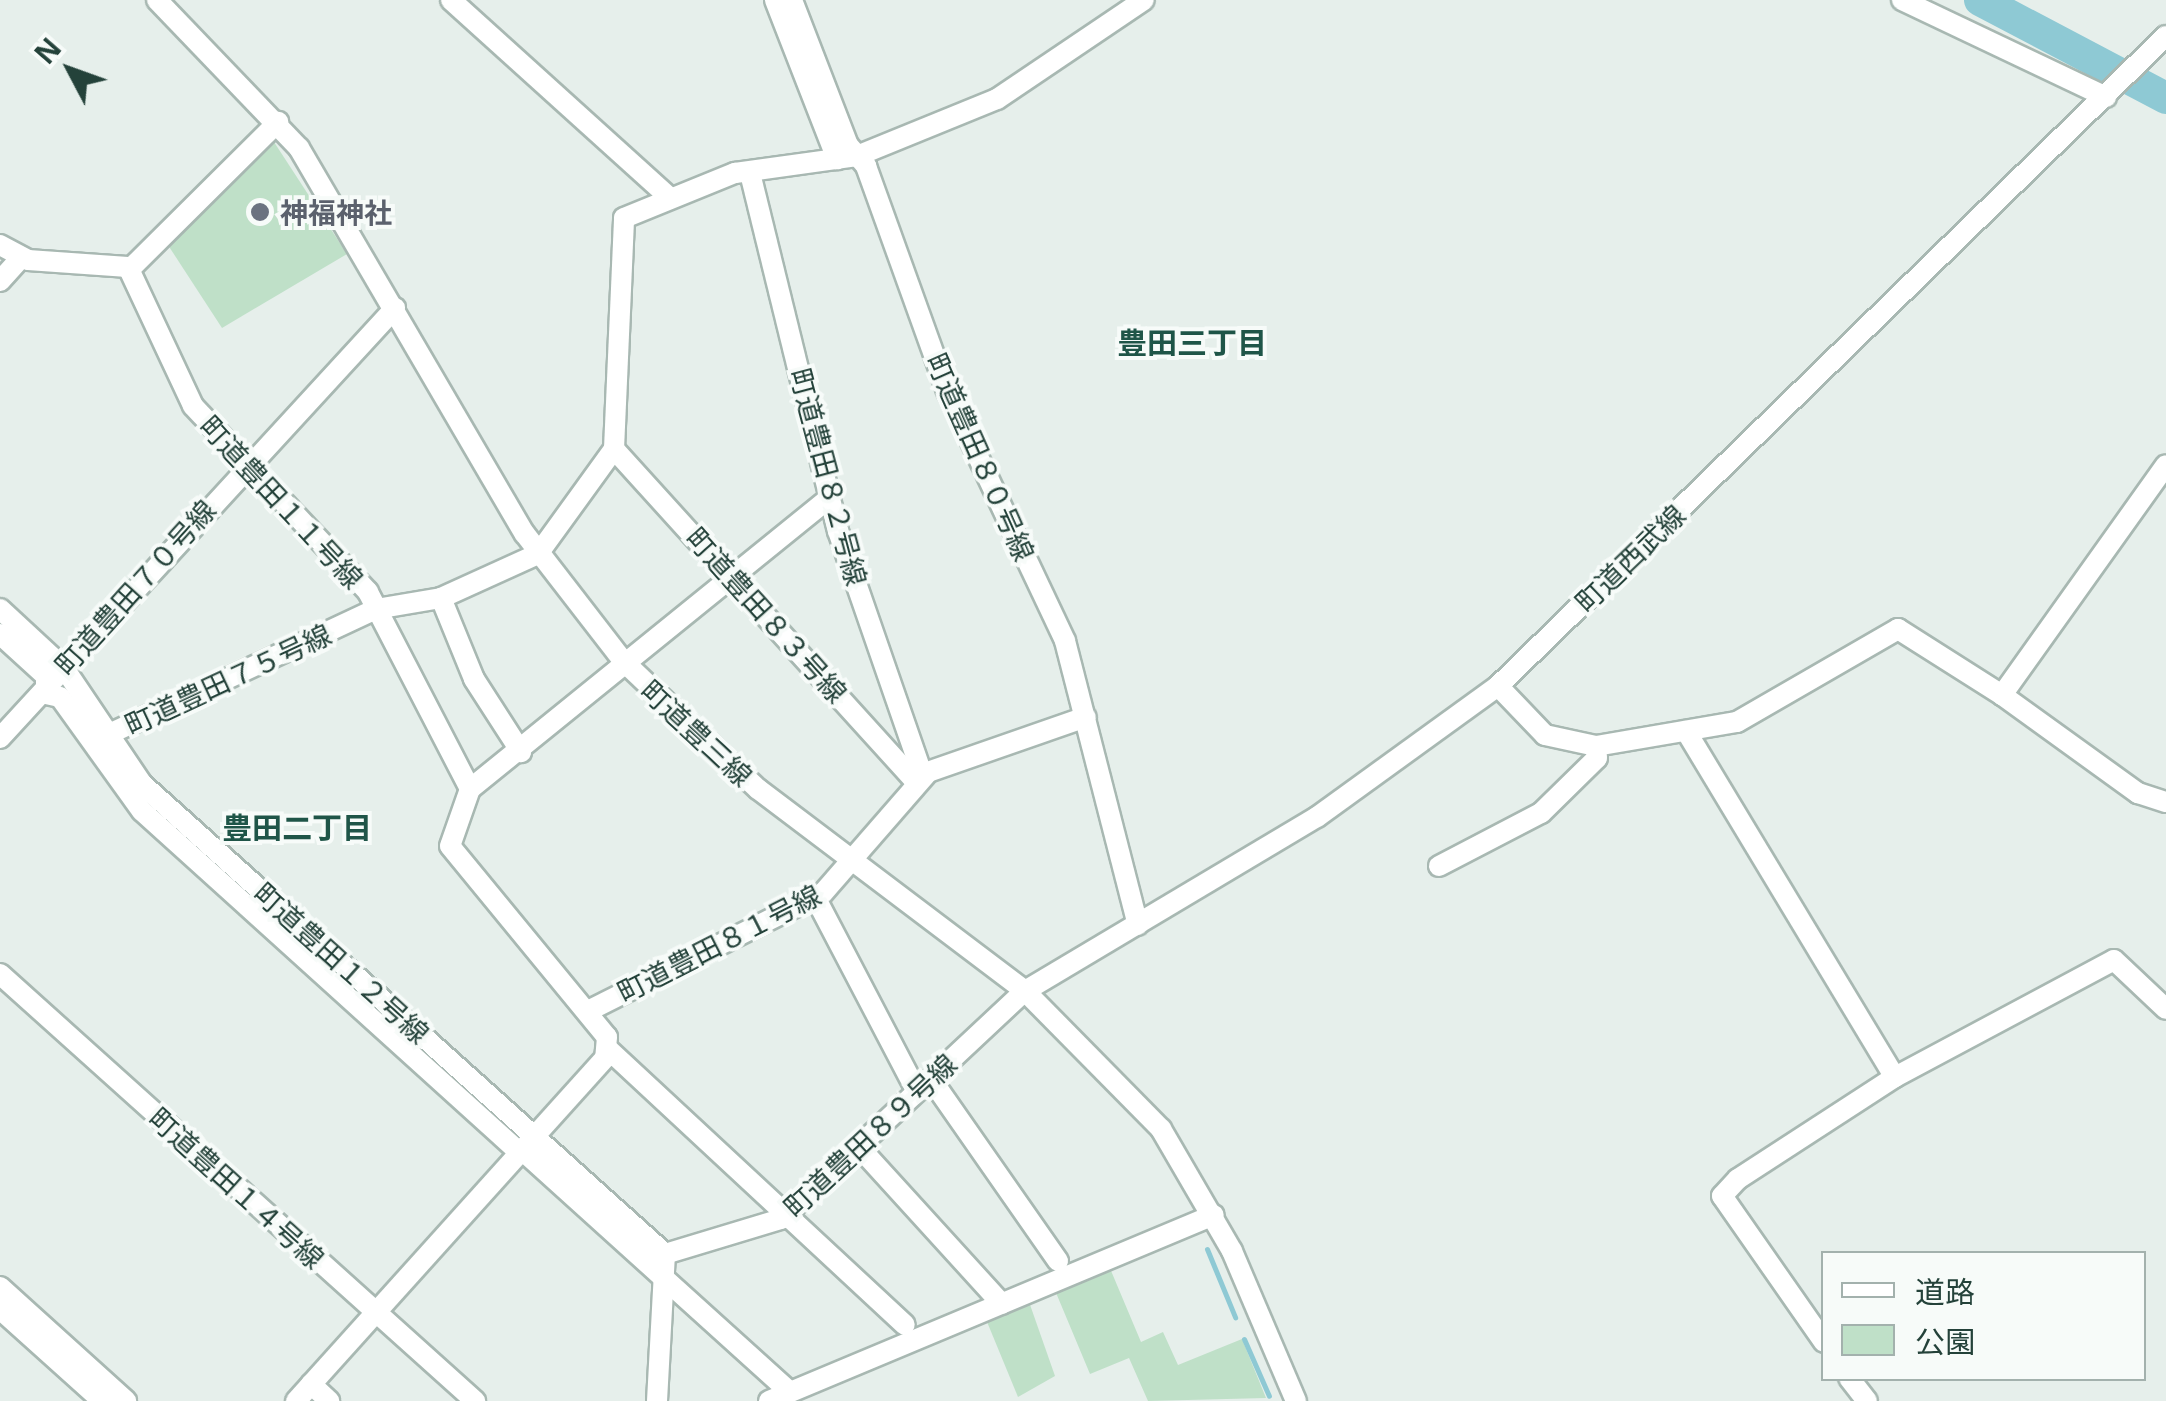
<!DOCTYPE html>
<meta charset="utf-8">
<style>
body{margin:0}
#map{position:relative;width:2166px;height:1401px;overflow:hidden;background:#e6efeb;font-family:"Noto Sans","Noto Sans JP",sans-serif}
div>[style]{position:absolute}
.green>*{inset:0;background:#bfe0c8}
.stream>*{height:5px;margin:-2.5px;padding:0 2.5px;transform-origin:2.5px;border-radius:2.5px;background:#8ec9d4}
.river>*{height:32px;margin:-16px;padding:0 16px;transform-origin:16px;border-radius:16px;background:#8ec9d4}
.roads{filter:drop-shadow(2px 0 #a8b8b2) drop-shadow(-2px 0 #a8b8b2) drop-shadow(0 2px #a8b8b2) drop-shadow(0 -2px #a8b8b2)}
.minor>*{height:20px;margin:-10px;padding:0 10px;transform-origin:10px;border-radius:10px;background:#fff}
.dots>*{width:28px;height:28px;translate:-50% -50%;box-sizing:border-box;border:5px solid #f7fbf9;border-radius:50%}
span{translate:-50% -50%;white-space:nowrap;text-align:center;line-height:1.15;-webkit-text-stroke:8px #f7fbf9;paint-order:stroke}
.worship-label{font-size:28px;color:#5b616d;font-weight:700}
.left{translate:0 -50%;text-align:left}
.street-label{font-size:28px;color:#24423a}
.neighbourhood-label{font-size:30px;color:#1f5548;font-weight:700}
.legend{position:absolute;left:1821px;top:1251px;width:325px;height:130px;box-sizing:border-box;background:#f7fbf9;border:2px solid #a3b1ad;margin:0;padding:12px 18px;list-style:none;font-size:30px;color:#24423a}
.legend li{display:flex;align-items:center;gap:20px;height:50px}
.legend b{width:50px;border:2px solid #a3b1ad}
.north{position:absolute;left:20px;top:20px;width:100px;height:100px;-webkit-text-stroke:8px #f7fbf9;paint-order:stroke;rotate:311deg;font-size:28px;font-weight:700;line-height:40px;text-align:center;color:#24423a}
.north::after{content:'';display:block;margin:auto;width:35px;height:45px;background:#24423a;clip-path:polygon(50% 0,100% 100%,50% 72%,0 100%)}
</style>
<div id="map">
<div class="green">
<div style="clip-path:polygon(274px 142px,347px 254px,222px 328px,166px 242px)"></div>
<div style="clip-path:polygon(1109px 1266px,1141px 1342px,1163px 1332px,1178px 1365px,1242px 1339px,1266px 1398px,1148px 1401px,1129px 1358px,1090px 1374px,1054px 1288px)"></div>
<div style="clip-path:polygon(1028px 1299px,1055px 1376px,1018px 1397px,985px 1317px)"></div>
</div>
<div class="stream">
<div style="left:1207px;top:1249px;width:74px;rotate:67.6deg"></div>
<div style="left:1244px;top:1339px;width:62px;rotate:66.3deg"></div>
</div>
<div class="river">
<div style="left:1980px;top:0;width:210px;rotate:27.8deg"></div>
</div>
<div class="roads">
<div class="minor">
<div style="left:157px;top:0;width:205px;rotate:46.2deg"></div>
<div style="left:299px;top:148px;width:447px;rotate:59.7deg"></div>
<div style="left:525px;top:534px;width:160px;rotate:52.3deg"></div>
<div style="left:623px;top:661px;width:186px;rotate:43.5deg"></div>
<div style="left:758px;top:789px;width:335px;rotate:37.1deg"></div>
<div style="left:1025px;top:991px;width:194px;rotate:45.4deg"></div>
<div style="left:1161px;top:1129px;width:141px;rotate:59.8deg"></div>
<div style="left:1232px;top:1251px;width:163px;rotate:66.9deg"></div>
<div style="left:451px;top:0;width:294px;rotate:42.1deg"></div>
<div style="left:775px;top:0;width:171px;rotate:68.7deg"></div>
<div style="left:792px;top:0;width:155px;rotate:68.9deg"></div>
<div style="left:848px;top:145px;width:28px;rotate:49deg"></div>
<div style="left:866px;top:166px;width:239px;rotate:70.2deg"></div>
<div style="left:947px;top:391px;width:276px;rotate:64.7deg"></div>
<div style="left:1065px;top:641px;width:293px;rotate:75.6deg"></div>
<div style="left:1902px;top:0;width:226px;rotate:25.4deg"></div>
<div style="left:750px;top:173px;width:369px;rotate:76.2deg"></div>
<div style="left:838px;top:531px;width:260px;rotate:70.9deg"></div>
<div style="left:0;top:245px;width:32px;rotate:28deg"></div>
<div style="left:28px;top:260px;width:100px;rotate:4deg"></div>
<div style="left:128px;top:267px;width:153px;rotate:64.9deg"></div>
<div style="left:193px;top:406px;width:255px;rotate:46.7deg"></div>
<div style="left:368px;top:592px;width:222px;rotate:62.6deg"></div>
<div style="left:470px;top:789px;width:60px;rotate:109.3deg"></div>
<div style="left:450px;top:846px;width:247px;rotate:50.6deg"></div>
<div style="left:607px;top:1037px;width:21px;rotate:95deg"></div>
<div style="left:605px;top:1058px;width:462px;rotate:132deg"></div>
<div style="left:130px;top:269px;width:209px;rotate:-44.8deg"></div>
<div style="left:0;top:281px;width:31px;rotate:-48deg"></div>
<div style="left:614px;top:449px;width:451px;rotate:47.8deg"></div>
<div style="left:441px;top:598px;width:87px;rotate:67.8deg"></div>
<div style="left:474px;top:679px;width:87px;rotate:57.2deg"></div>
<div style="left:0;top:609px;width:87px;rotate:42.7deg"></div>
<div style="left:64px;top:668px;width:140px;rotate:56.1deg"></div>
<div style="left:142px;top:784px;width:703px;rotate:41.94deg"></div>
<div style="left:0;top:634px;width:62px;rotate:42.4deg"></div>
<div style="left:46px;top:676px;width:18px;rotate:90deg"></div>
<div style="left:46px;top:694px;width:14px;rotate:12deg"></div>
<div style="left:60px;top:697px;width:140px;rotate:54.3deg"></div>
<div style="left:142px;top:811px;width:508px;rotate:42.13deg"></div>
<div style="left:1498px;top:686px;width:68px;rotate:46.2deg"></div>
<div style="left:1545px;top:735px;width:52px;rotate:12.2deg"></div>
<div style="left:1596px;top:746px;width:143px;rotate:-9.7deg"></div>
<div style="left:1737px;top:722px;width:186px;rotate:-30deg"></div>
<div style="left:1898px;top:629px;width:123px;rotate:32.4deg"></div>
<div style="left:2002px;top:695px;width:282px;rotate:-54.5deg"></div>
<div style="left:2002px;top:695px;width:168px;rotate:35.8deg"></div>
<div style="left:2138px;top:793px;width:29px;rotate:18deg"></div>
<div style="left:1686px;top:731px;width:404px;rotate:58.9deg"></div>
<div style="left:107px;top:735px;width:297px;rotate:-25.1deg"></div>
<div style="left:376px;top:609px;width:66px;rotate:-9.6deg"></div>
<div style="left:441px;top:598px;width:107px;rotate:-24.4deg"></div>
<div style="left:538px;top:554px;width:130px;rotate:-54.1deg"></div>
<div style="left:614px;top:449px;width:231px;rotate:-87.5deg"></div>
<div style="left:624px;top:218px;width:120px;rotate:-22.1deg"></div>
<div style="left:735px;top:173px;width:123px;rotate:-7.9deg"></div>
<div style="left:857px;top:156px;width:151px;rotate:-22.2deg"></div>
<div style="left:997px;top:99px;width:177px;rotate:-34deg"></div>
<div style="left:0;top:738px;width:584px;rotate:-47.43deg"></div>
<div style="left:470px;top:789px;width:464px;rotate:-39deg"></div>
<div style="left:1439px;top:866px;width:115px;rotate:-27.5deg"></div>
<div style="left:1541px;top:813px;width:78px;rotate:-44.5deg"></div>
<div style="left:1597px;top:758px;width:12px;rotate:-95deg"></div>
<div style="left:814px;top:895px;width:222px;rotate:62.4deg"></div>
<div style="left:0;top:974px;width:639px;rotate:41.95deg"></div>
<div style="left:592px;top:1009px;width:258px;rotate:-26.7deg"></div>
<div style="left:823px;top:893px;width:160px;rotate:-49deg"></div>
<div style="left:928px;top:772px;width:167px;rotate:-19.2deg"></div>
<div style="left:608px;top:1049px;width:405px;rotate:42.9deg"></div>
<div style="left:931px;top:1079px;width:222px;rotate:55.1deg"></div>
<div style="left:859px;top:1147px;width:212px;rotate:47.7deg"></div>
<div style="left:522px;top:1150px;width:361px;rotate:42.1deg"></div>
<div style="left:0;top:1287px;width:170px;rotate:42.1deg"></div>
<div style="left:0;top:1309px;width:137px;rotate:42deg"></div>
<div style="left:1824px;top:1342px;width:178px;rotate:-124.9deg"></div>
<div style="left:1722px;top:1196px;width:23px;rotate:-47deg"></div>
<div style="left:1738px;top:1179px;width:187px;rotate:-33deg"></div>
<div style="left:1895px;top:1077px;width:248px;rotate:-28.1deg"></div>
<div style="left:2114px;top:960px;width:71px;rotate:43.3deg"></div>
<div style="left:1849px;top:1378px;width:29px;rotate:52deg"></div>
<div style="left:311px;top:1384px;width:25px;rotate:43deg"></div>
<div style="left:657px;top:1401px;width:147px;rotate:-86.9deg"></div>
<div style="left:665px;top:1254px;width:121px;rotate:-16.8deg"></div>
<div style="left:781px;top:1219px;width:334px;rotate:-43.1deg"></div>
<div style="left:1025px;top:991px;width:340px;rotate:-30.8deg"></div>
<div style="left:1317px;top:817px;width:223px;rotate:-35.9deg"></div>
<div style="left:1498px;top:686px;width:932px;rotate:-44.22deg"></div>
<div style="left:769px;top:1401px;width:482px;rotate:-22.7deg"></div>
</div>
</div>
<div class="dots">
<div style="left:260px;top:212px;background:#6b7280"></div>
</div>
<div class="worship-label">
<span class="left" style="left:280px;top:212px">神福神社</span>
</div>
<div class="street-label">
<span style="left:981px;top:457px;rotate:66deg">町道豊田８０号線</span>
<span style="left:829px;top:477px;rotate:75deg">町道豊田８２号線</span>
<span style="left:282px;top:502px;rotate:47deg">町道豊田１１号線</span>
<span style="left:1630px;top:558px;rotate:-44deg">町道西武線</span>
<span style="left:135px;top:587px;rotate:-48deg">町道豊田７０号線</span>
<span style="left:767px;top:615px;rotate:48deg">町道豊田８３号線</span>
<span style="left:228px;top:679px;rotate:-25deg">町道豊田７５号線</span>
<span style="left:697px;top:733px;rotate:43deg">町道豊三線</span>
<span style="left:719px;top:943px;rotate:-27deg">町道豊田８１号線</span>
<span style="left:342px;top:963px;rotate:42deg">町道豊田１２号線</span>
<span style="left:870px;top:1135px;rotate:-43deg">町道豊田８９号線</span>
<span style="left:237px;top:1188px;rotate:42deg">町道豊田１４号線</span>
</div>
<div class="neighbourhood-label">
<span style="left:1192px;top:343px">豊田三丁目</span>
<span style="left:297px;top:828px">豊田二丁目</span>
</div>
<ul class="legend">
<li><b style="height:12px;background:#fff"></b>道路</li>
<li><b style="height:28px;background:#bfe0c8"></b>公園</li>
</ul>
<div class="north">N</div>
</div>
